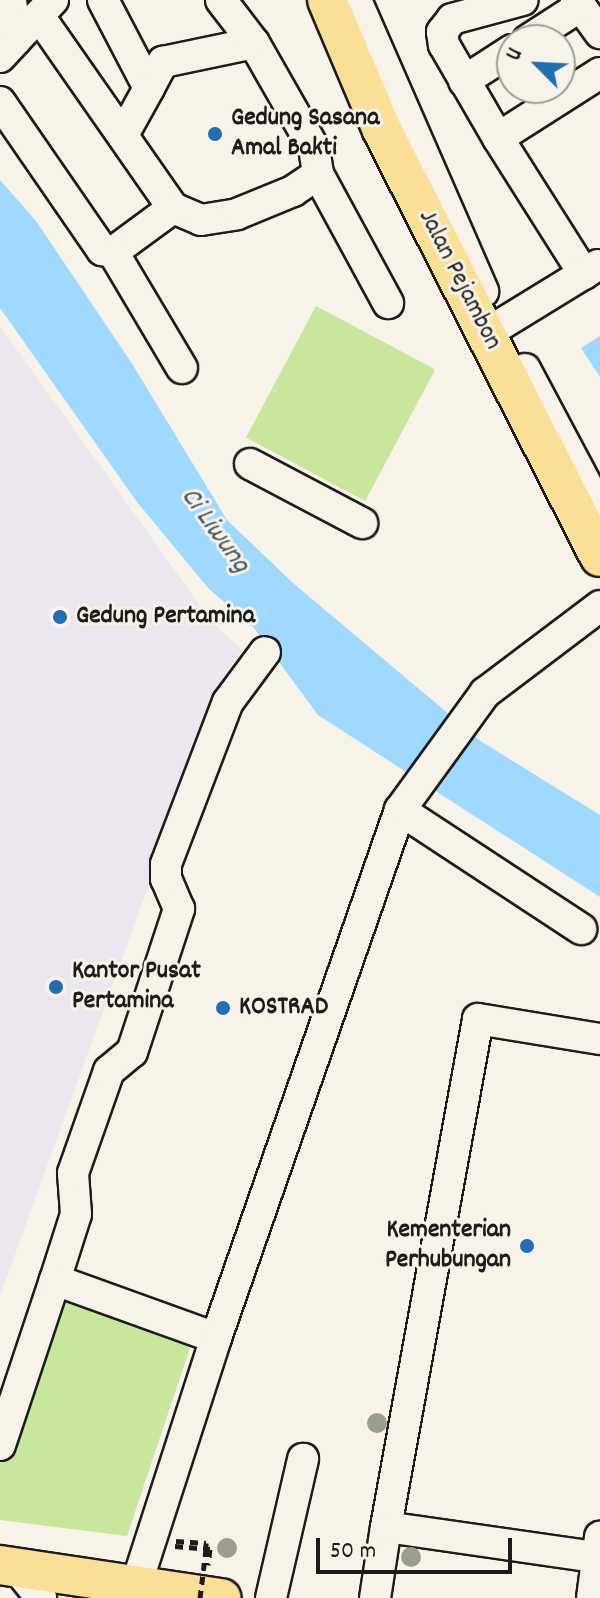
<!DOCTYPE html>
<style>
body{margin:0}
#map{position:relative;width:600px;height:1598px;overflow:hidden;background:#f7f3e8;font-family:Dekko,sans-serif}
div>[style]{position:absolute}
.built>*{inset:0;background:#ede6ee}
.green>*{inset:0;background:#c9e69d;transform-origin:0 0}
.water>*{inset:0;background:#9fd9ff}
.path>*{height:5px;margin-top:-2.5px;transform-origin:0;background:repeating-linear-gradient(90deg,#1c1c1c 0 8px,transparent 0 14px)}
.roads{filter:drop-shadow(2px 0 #1c1c1c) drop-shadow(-2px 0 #1c1c1c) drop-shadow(0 2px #1c1c1c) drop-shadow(0 -2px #1c1c1c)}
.minor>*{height:30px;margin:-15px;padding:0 15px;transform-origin:15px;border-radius:15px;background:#f7f3e8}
.major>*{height:38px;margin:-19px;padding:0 19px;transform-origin:19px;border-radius:19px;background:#fbdf96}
.path-bridge>*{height:5px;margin-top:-2.5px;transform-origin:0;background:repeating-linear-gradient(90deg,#1c1c1c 0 8px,transparent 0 14px)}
.trees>*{width:20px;height:20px;margin:-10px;border-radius:50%;background:#9b9e8d}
.dots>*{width:22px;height:22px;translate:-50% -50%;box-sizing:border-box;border:4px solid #f7f3e8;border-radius:50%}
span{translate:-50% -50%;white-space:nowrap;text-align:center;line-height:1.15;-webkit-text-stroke:6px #f7f3e8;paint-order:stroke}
.poi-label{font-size:26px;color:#1c1c1c;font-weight:700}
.left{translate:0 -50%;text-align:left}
.right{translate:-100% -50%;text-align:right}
.street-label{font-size:26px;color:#1c1c1c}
.water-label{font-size:28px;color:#435560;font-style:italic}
.north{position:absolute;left:496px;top:24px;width:80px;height:80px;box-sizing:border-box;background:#f7f3e8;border:2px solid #9f9d96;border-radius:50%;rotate:294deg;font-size:22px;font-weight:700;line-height:32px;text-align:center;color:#1c1c1c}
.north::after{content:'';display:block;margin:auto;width:28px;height:36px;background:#1f6fb2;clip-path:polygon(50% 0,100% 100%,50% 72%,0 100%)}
.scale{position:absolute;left:316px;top:1538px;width:196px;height:36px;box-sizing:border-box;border:4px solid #1c1c1c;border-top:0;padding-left:10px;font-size:24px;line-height:28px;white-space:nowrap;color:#1c1c1c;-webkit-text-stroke:6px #f7f3e8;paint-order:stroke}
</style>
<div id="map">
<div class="built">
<div style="clip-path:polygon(0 326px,211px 621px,242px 650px,224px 677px,0 1296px)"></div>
</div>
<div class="green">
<div style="left:316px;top:306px;width:135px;height:149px;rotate:28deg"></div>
<div style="clip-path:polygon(56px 1294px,193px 1339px,127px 1536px,0 1520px,0 1461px)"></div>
</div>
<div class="water">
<div style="clip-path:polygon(0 180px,36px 221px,131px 362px,227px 520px,293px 583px,482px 742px,600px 815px,600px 897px,318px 715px,254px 628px,209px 589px,137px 502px,0 308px)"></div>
<div style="clip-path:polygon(600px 336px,600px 377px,581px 348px)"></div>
</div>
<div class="path">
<div style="left:176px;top:1541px;width:30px;rotate:4deg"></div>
<div style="left:206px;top:1543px;width:6px;rotate:90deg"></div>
<div style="left:175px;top:1546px;width:35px;rotate:5deg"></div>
<div style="left:210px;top:1549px;width:16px;rotate:97deg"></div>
</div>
<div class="roads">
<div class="minor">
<div style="left:11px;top:0;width:40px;rotate:82.9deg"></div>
<div style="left:103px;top:0;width:99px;rotate:62.4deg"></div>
<div style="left:149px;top:88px;width:30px;rotate:-62deg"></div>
<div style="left:163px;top:62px;width:93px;rotate:-11.8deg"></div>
<div style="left:254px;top:43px;width:121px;rotate:60.3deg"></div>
<div style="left:314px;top:148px;width:26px;rotate:81deg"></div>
<div style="left:318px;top:174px;width:147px;rotate:61.5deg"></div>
<div style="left:221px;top:0;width:54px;rotate:52.5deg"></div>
<div style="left:356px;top:0;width:318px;rotate:66.4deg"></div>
<div style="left:576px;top:0;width:41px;rotate:54deg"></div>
<div style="left:39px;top:16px;width:234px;rotate:55.1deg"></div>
<div style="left:173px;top:208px;width:30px;rotate:23deg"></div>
<div style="left:201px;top:220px;width:36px;rotate:-9deg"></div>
<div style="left:237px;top:214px;width:61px;rotate:-22.3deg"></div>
<div style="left:293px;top:191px;width:30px;rotate:-34deg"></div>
<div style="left:528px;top:40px;width:63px;rotate:-32.7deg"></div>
<div style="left:0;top:57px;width:78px;rotate:-47.1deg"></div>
<div style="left:464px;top:81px;width:57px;rotate:-32.9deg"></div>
<div style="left:0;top:102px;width:180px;rotate:55.4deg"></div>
<div style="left:102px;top:250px;width:11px;rotate:10deg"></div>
<div style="left:113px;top:252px;width:74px;rotate:-36.3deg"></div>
<div style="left:123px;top:135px;width:54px;rotate:-61deg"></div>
<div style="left:498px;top:138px;width:108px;rotate:-120.1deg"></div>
<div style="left:444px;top:45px;width:13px;rotate:-99deg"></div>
<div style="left:442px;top:32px;width:16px;rotate:-52deg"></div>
<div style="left:452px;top:19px;width:73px;rotate:-15deg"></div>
<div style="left:113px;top:252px;width:135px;rotate:59.3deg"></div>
<div style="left:584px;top:274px;width:161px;rotate:-122.3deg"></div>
<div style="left:498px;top:138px;width:121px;rotate:-32.5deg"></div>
<div style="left:487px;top:333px;width:130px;rotate:-31.5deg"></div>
<div style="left:525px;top:369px;width:160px;rotate:62deg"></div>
<div style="left:250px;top:464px;width:127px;rotate:27.8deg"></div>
<div style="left:400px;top:810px;width:217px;rotate:33.3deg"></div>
<div style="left:55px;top:1280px;width:69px;rotate:-72.3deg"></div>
<div style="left:76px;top:1214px;width:41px;rotate:-94.2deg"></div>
<div style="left:73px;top:1173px;width:108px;rotate:-70.6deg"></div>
<div style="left:109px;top:1071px;width:30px;rotate:-40deg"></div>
<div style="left:132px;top:1052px;width:151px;rotate:-71.8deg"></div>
<div style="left:179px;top:909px;width:33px;rotate:-113deg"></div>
<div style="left:166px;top:879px;width:15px;rotate:-90deg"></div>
<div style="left:166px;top:864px;width:173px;rotate:-69.1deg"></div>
<div style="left:228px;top:702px;width:62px;rotate:-53.5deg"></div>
<div style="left:216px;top:1338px;width:559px;rotate:-70.79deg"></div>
<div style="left:400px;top:810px;width:145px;rotate:-54deg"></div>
<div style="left:485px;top:693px;width:144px;rotate:-37.1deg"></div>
<div style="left:0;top:1445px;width:174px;rotate:-71.6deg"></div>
<div style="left:55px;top:1280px;width:171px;rotate:19.8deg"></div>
<div style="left:216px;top:1338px;width:260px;rotate:107.9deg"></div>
<div style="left:386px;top:1527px;width:516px;rotate:-79.73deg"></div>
<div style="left:478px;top:1019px;width:124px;rotate:9.3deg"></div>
<div style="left:16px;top:1567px;width:40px;rotate:51deg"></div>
<div style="left:271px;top:1598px;width:143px;rotate:-77deg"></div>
<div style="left:375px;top:1598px;width:72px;rotate:-81.2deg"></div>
<div style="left:386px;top:1527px;width:210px;rotate:8.2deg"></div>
<div style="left:592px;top:1598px;width:62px;rotate:-82.5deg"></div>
</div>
<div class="major">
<div style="left:327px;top:0;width:141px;rotate:67.1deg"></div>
<div style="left:382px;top:130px;width:479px;rotate:63deg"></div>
<div style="left:0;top:1565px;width:224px;rotate:8.5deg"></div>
</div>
</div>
<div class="path-bridge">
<div style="left:200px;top:1598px;width:49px;rotate:-83deg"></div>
</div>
<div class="trees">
<div style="left:377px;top:1423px"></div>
<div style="left:227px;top:1548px"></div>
<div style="left:411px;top:1557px"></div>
</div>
<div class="dots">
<div style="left:215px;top:134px;background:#1f6fb2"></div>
<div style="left:60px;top:617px;background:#1f6fb2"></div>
<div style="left:56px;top:987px;background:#1f6fb2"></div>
<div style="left:223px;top:1008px;background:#1f6fb2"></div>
<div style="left:527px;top:1246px;background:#1f6fb2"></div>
</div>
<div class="poi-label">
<span class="left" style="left:231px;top:134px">Gedung Sasana<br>Amal Bakti</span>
<span class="left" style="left:76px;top:617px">Gedung Pertamina</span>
<span class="left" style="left:72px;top:987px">Kantor Pusat<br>Pertamina</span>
<span class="left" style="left:239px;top:1008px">KOSTRAD</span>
<span class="right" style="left:511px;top:1246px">Kementerian<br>Perhubungan</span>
</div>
<div class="street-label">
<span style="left:459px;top:280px;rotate:63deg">Jalan Pejambon</span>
</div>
<div class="water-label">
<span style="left:214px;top:531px;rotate:54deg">Ci Liwung</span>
</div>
<div class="north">U</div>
<div class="scale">50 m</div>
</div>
